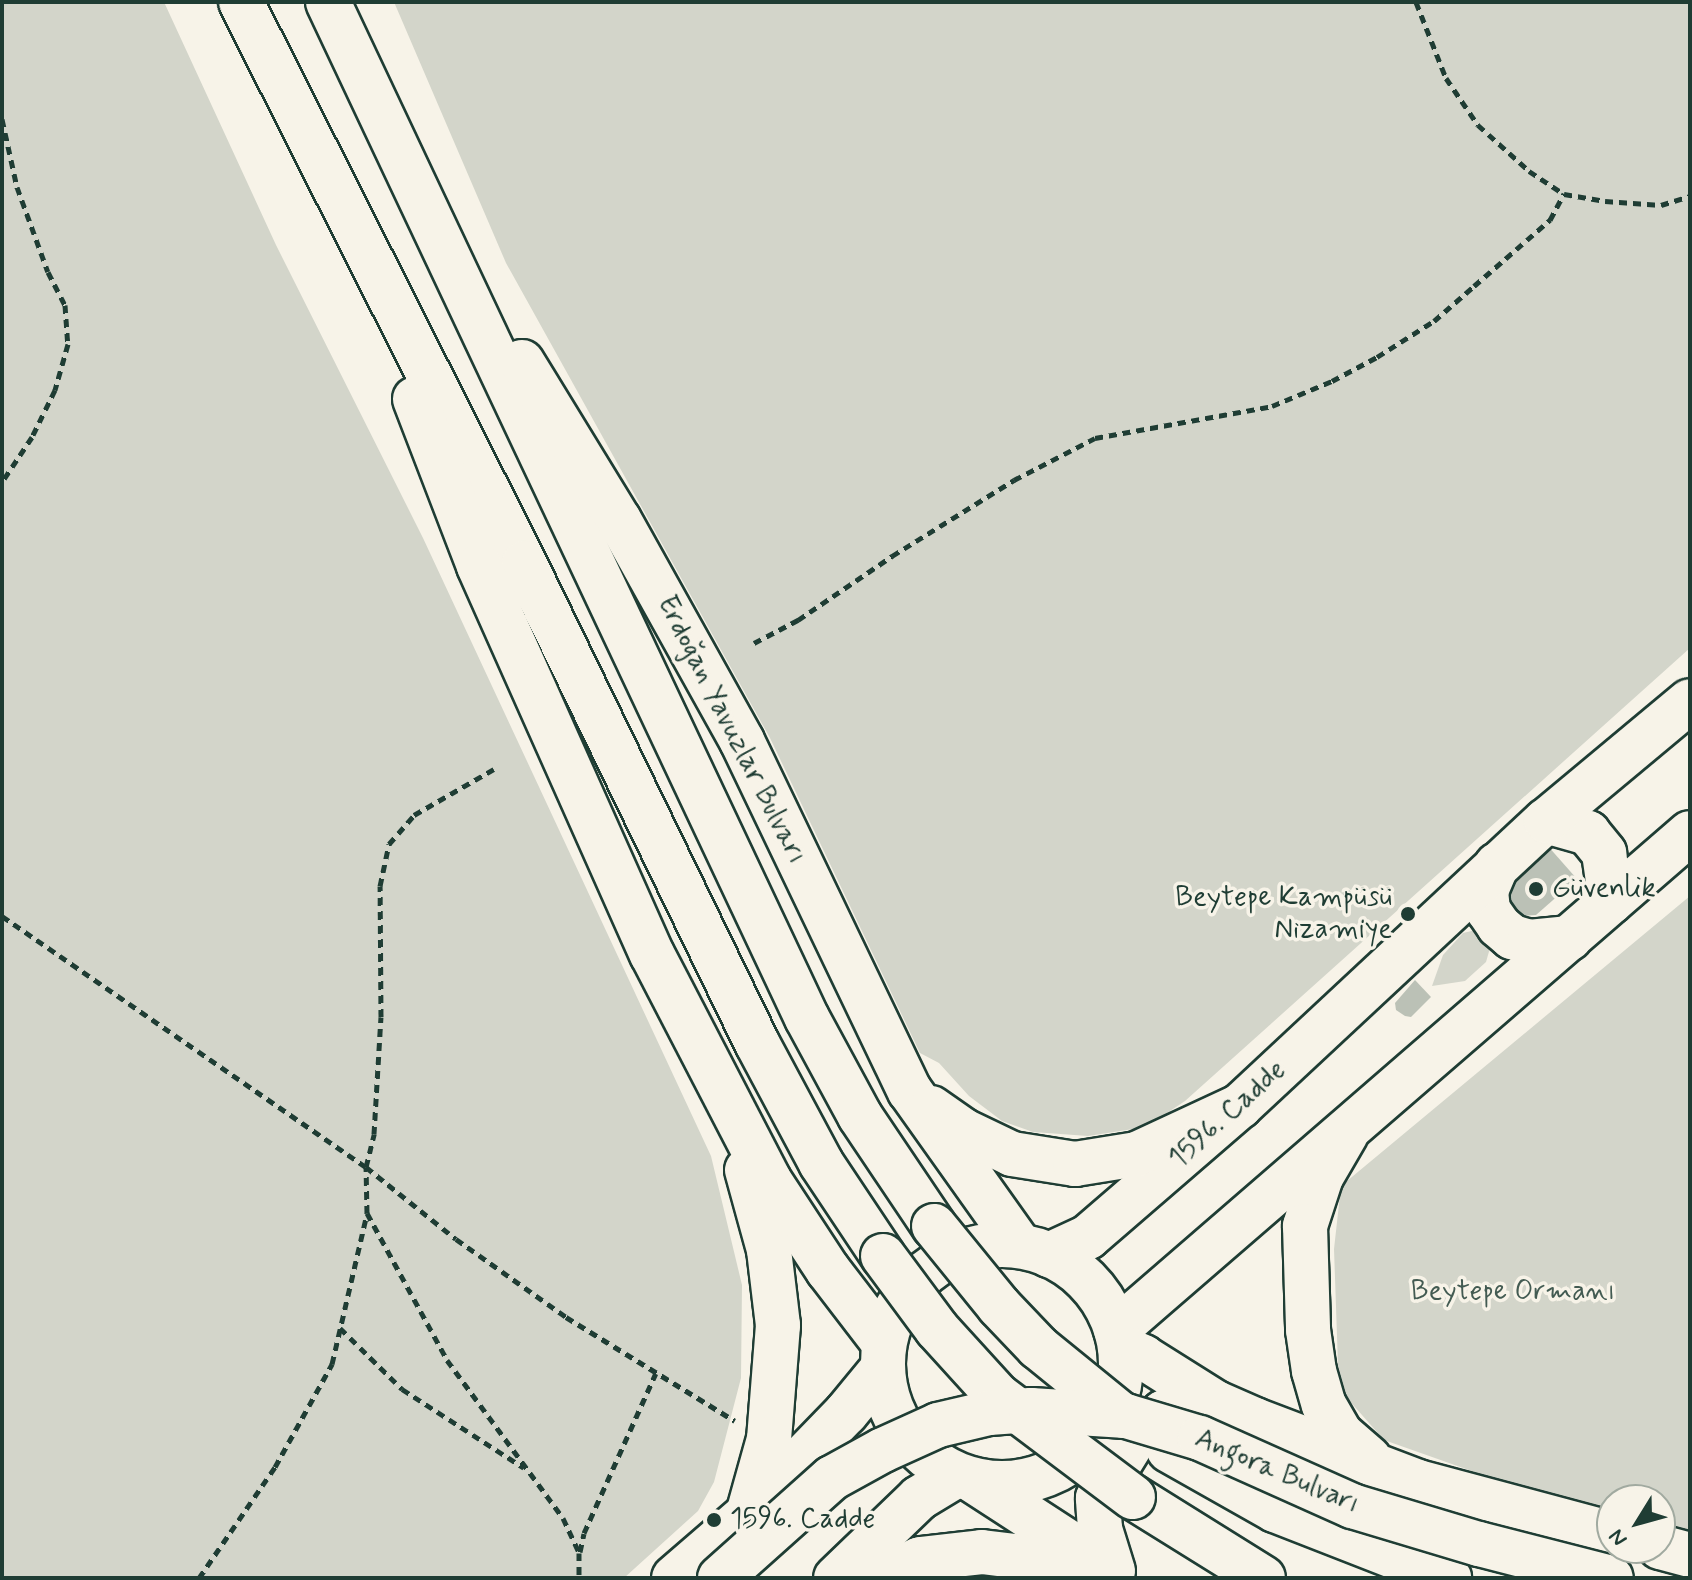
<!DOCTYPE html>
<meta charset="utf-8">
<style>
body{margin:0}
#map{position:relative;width:1692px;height:1580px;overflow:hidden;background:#f7f3e8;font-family:Mynerve,sans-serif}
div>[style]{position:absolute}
.green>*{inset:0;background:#d3d5ca}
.building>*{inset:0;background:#bbc1b6}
.path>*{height:5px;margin-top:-2.5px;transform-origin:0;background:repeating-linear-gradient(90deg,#1f3d34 0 8px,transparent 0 14px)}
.roads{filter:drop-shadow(2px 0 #1f3d34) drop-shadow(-2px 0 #1f3d34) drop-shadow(0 2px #1f3d34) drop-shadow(0 -2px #1f3d34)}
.secondary>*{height:44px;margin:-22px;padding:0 22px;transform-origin:22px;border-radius:22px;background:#f7f3e8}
.primary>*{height:44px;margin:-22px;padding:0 22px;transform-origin:22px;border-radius:22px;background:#f7f3e8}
.primary>.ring{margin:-22px;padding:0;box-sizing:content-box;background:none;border:44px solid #f7f3e8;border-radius:50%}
.bridges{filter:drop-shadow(2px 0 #1f3d34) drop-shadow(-2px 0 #1f3d34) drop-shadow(0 2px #1f3d34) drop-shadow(0 -2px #1f3d34)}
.primary-bridge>*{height:44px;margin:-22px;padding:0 22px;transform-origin:22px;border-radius:22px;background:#f7f3e8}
.dots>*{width:22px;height:22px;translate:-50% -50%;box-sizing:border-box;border:4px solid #f7f3e8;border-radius:50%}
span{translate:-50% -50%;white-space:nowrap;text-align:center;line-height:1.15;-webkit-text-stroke:7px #f7f3e8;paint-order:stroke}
.street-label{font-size:28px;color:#1f3d34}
.poi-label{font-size:28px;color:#1f3d34}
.left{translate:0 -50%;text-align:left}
.right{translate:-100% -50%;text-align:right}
.park-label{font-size:28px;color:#435b52}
.frame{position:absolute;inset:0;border:4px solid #1f3d34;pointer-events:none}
.north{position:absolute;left:1596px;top:1484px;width:80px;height:80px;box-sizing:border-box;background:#f7f3e8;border:2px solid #a1aaa0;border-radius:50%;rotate:233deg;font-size:22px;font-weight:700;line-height:32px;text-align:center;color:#1f3d34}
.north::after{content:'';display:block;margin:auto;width:28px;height:36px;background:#1f3d34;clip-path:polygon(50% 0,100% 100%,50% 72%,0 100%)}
</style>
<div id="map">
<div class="green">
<div style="clip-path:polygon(2px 2px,164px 2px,276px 245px,423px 538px,711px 1156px,742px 1285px,741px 1378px,714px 1482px,698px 1511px,624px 1578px,2px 1578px)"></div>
<div style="clip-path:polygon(394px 2px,1690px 2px,1690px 648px,1185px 1101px,1146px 1127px,1088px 1136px,1033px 1132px,1002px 1121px,969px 1096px,939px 1063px,920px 1053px,770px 738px,506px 263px)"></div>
<div style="clip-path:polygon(1690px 896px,1690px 1532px,1660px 1523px,1660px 1500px,1612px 1500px,1612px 1511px,1483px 1475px,1384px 1440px,1347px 1398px,1338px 1365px,1334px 1249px,1341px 1186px)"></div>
<div style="clip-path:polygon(1476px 930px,1490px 948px,1486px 962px,1465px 981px,1432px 986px,1443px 955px,1463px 933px)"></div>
</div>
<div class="building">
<div style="clip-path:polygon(1547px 845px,1577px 879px,1536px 915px,1522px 916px,1506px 899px,1508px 880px)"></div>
<div style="clip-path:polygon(1415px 980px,1431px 997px,1411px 1017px,1405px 1016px,1396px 1010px,1395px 1003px)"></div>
</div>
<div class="path">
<div style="left:1416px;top:2px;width:82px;rotate:68.5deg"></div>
<div style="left:1446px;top:78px;width:57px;rotate:55.8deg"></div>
<div style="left:1478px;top:125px;width:69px;rotate:42deg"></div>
<div style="left:1529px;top:171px;width:42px;rotate:33.3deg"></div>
<div style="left:1564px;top:194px;width:42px;rotate:9.7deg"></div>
<div style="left:1605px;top:201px;width:56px;rotate:4.1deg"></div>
<div style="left:1661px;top:205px;width:30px;rotate:-17deg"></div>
<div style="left:2px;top:3px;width:1px;rotate:-90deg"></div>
<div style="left:2px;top:119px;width:70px;rotate:77.6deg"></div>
<div style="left:17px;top:187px;width:90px;rotate:70deg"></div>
<div style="left:48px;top:272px;width:37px;rotate:63deg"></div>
<div style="left:65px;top:305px;width:39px;rotate:86deg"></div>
<div style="left:68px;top:344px;width:48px;rotate:105.8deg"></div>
<div style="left:55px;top:390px;width:52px;rotate:116.1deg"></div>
<div style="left:32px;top:437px;width:54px;rotate:123.7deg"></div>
<div style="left:754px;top:643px;width:50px;rotate:-27.6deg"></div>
<div style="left:798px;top:620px;width:114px;rotate:-34.2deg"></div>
<div style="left:892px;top:556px;width:144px;rotate:-31.9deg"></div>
<div style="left:1014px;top:480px;width:91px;rotate:-27.4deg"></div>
<div style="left:1095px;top:438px;width:180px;rotate:-10.2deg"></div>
<div style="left:1272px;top:406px;width:65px;rotate:-22.6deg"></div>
<div style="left:1332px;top:381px;width:51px;rotate:-28.1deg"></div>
<div style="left:1377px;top:357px;width:67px;rotate:-32.3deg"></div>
<div style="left:1434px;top:321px;width:53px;rotate:-41.2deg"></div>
<div style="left:1474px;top:286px;width:101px;rotate:-41deg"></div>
<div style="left:1550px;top:220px;width:30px;rotate:-62deg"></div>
<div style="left:2px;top:916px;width:442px;rotate:34.6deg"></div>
<div style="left:366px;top:1167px;width:115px;rotate:38.7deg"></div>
<div style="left:456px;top:1239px;width:135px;rotate:35.3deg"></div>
<div style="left:566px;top:1317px;width:198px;rotate:31.6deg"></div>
<div style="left:367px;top:1213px;width:167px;rotate:61.4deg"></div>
<div style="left:447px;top:1360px;width:196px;rotate:53.7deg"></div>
<div style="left:563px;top:1518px;width:38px;rotate:65deg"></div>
<div style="left:579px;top:1553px;width:25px;rotate:90deg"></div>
<div style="left:340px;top:1328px;width:87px;rotate:44.5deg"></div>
<div style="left:402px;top:1389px;width:145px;rotate:32.9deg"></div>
<div style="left:580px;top:1552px;width:19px;rotate:-78deg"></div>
<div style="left:584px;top:1533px;width:175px;rotate:-65.8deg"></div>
<div style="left:199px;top:1578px;width:135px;rotate:-55.6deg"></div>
<div style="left:275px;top:1467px;width:118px;rotate:-61deg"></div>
<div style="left:332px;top:1364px;width:155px;rotate:-76.9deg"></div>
<div style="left:367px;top:1213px;width:46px;rotate:-91.2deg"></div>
<div style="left:366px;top:1167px;width:34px;rotate:-76deg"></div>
<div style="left:374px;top:1134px;width:117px;rotate:-86.6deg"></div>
<div style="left:381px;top:1017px;width:131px;rotate:-90.4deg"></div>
<div style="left:380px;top:886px;width:43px;rotate:-77.9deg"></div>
<div style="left:389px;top:844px;width:38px;rotate:-49deg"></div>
<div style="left:414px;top:815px;width:92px;rotate:-29.9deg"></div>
</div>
<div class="roads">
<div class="secondary">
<div style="left:1546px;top:821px;width:44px;rotate:15.9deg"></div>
<div style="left:1588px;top:833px;width:26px;rotate:51deg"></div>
<div style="left:1604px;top:853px;width:49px;rotate:81.9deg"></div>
<div style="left:1497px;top:865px;width:28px;rotate:113deg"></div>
<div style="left:1486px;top:891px;width:19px;rotate:84deg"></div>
<div style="left:1488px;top:910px;width:19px;rotate:55deg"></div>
<div style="left:1499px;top:926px;width:17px;rotate:40deg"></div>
<div style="left:1512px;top:937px;width:18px;rotate:16deg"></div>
<div style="left:1529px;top:942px;width:41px;rotate:-5.6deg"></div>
<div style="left:1049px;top:1255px;width:43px;rotate:-24.8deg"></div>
<div style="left:1088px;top:1237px;width:201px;rotate:-40.8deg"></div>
<div style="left:1240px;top:1106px;width:418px;rotate:-43deg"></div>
<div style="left:1546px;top:821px;width:187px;rotate:-39.8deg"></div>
<div style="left:1116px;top:1330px;width:759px;rotate:-40.89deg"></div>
</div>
<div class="primary">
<div style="left:241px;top:2px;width:628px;rotate:63.23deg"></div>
<div style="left:524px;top:563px;width:534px;rotate:64.11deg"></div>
<div style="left:757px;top:1043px;width:136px;rotate:61.9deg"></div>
<div style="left:821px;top:1163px;width:112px;rotate:56.3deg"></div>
<div style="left:328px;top:2px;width:1123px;rotate:64.76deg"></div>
<div style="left:807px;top:1018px;width:111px;rotate:61.6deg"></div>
<div style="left:860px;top:1116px;width:133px;rotate:56.1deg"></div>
<div style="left:522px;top:362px;width:185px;rotate:58.5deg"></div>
<div style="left:619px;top:520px;width:253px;rotate:60.9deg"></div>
<div style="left:742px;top:741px;width:388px;rotate:64.4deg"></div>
<div style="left:910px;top:1091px;width:190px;rotate:54.6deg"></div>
<div style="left:415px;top:399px;width:179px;rotate:69deg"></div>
<div style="left:479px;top:566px;width:425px;rotate:66deg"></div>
<div style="left:652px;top:954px;width:254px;rotate:62.6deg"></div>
<div style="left:769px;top:1180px;width:108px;rotate:56.8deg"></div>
<div style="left:828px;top:1270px;width:92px;rotate:52.5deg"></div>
<div style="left:931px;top:1108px;width:38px;rotate:35deg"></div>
<div style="left:962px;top:1130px;width:55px;rotate:25.6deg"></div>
<div style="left:1012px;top:1154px;width:64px;rotate:9deg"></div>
<div style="left:1075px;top:1164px;width:63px;rotate:-9.2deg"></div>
<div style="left:1137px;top:1154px;width:114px;rotate:-25deg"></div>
<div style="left:1346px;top:1134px;width:50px;rotate:120.2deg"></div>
<div style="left:1321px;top:1177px;width:52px;rotate:108.1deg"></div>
<div style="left:1305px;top:1226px;width:104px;rotate:88.3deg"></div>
<div style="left:1308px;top:1330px;width:41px;rotate:81.7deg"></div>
<div style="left:1314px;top:1371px;width:35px;rotate:74deg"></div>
<div style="left:1324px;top:1405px;width:34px;rotate:60deg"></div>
<div style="left:1341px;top:1434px;width:37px;rotate:41deg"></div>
<div style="left:747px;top:1170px;width:83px;rotate:74.6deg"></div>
<div style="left:769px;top:1250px;width:76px;rotate:83.2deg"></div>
<div style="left:778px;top:1325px;width:114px;rotate:94.5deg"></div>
<div style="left:769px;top:1439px;width:78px;rotate:105.6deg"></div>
<div class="ring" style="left:883px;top:1245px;width:194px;height:194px"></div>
<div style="left:1120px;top:1347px;width:25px;rotate:23deg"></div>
<div style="left:1143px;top:1357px;width:86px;rotate:32.2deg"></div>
<div style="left:1216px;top:1403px;width:43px;rotate:23.6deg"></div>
<div style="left:1255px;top:1420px;width:174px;rotate:20.8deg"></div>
<div style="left:1418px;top:1482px;width:201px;rotate:15deg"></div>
<div style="left:1169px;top:1450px;width:122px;rotate:29.5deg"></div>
<div style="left:1275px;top:1510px;width:187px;rotate:21.3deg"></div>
<div style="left:974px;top:1481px;width:160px;rotate:33deg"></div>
<div style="left:1133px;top:1497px;width:153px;rotate:31.9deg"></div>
<div style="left:1660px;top:1547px;width:31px;rotate:15deg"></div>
<div style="left:1113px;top:1571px;width:44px;rotate:-107.2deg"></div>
<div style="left:1100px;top:1529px;width:31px;rotate:-94deg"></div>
<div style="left:1098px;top:1498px;width:70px;rotate:-58.3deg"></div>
<div style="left:1135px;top:1438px;width:38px;rotate:-42deg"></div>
<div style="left:1163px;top:1413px;width:17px;rotate:-28deg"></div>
<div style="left:674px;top:1578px;width:98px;rotate:-40.9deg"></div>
<div style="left:748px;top:1514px;width:141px;rotate:-45.9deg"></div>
<div style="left:846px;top:1413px;width:58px;rotate:-50.6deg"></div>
<div style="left:836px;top:1578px;width:115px;rotate:-43.9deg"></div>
<div style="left:919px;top:1498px;width:44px;rotate:-31.2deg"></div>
<div style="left:880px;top:1578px;width:44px;rotate:-25.4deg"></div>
<div style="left:920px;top:1559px;width:62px;rotate:-6.4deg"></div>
<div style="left:982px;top:1552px;width:48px;rotate:7.1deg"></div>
<div style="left:1030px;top:1558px;width:66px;rotate:17.6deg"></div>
</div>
</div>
<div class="bridges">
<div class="primary-bridge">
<div style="left:934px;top:1226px;width:103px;rotate:50.9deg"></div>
<div style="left:999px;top:1306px;width:57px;rotate:46.4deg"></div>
<div style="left:1038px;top:1347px;width:109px;rotate:39.1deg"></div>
<div style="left:883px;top:1256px;width:91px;rotate:53.5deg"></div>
<div style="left:937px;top:1329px;width:89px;rotate:47.7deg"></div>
<div style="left:997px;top:1395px;width:170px;rotate:36.9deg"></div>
<div style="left:720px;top:1578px;width:150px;rotate:-41.8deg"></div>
<div style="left:832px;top:1478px;width:58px;rotate:-28.8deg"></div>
<div style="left:883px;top:1450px;width:60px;rotate:-24.4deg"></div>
<div style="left:938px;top:1425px;width:52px;rotate:-13.2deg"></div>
<div style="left:989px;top:1413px;width:42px;rotate:-4.1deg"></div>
<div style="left:1031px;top:1410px;width:95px;rotate:3.6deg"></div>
<div style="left:1126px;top:1416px;width:77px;rotate:16.6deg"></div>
<div style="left:1200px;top:1438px;width:167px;rotate:24.1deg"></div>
<div style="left:1352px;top:1506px;width:133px;rotate:16.7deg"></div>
<div style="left:1479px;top:1544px;width:136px;rotate:14.4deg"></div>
</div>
</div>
<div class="dots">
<div style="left:1536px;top:889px;background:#1f3d34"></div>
<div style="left:1408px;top:914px;background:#1f3d34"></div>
<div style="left:714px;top:1520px;background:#1f3d34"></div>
</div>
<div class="street-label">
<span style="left:731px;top:730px;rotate:63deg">Erdoğan Yavuzlar Bulvarı</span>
<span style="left:1228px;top:1115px;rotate:-42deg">1596. Cadde</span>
<span style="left:1277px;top:1472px;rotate:23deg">Angora Bulvarı</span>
</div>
<div class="poi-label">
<span class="left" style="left:1552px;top:889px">Güvenlik</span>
<span class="right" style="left:1392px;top:914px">Beytepe Kampüsü<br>Nizamiye</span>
<span class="left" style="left:730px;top:1520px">1596. Cadde</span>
</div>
<div class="park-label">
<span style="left:1513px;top:1292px">Beytepe Ormanı</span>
</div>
<div class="frame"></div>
<div class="north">N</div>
</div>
